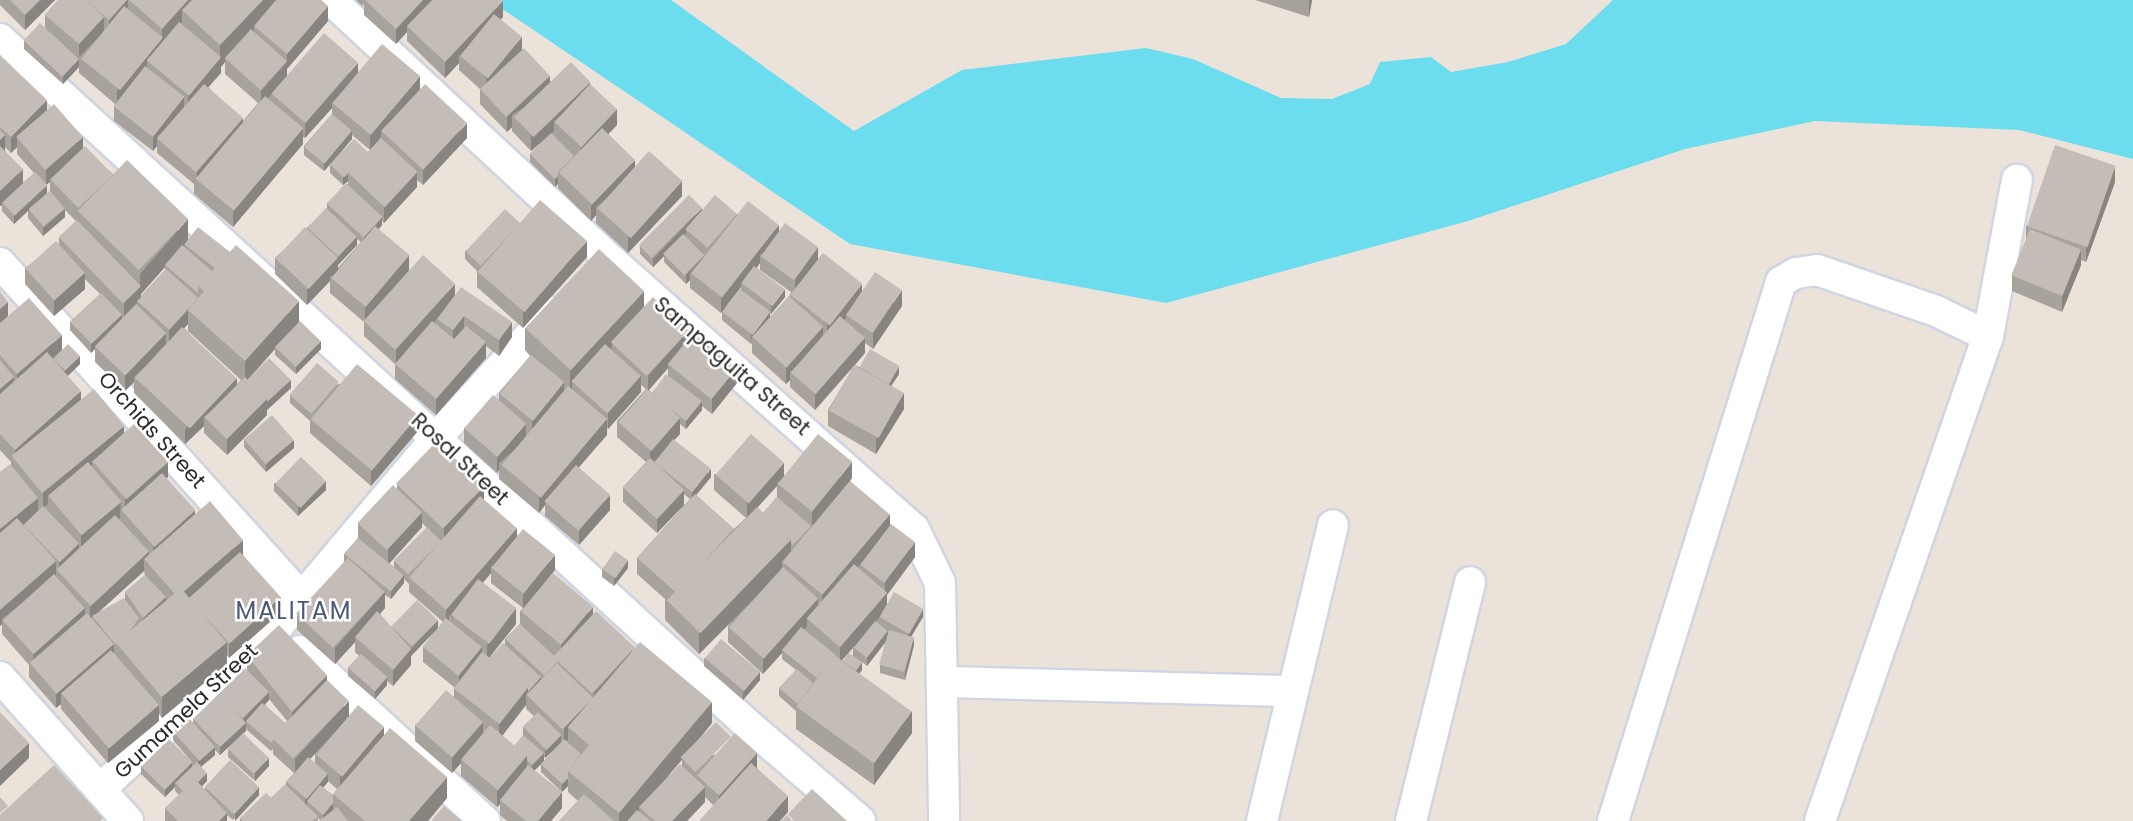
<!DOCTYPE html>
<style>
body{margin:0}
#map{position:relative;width:2133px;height:821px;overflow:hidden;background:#ebe2da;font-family:Poppins,sans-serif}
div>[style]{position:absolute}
.water>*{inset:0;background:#6cddef}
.roads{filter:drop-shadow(2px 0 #cfd5e2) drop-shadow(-2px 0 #cfd5e2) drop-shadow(0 2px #cfd5e2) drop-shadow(0 -2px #cfd5e2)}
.minor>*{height:30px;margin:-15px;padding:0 15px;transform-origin:15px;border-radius:15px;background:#fff}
.wall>*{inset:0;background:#a8a29d}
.shaded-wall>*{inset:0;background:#888480}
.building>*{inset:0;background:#c3bcb7;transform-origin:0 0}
span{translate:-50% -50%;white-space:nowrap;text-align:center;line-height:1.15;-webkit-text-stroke:5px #fff;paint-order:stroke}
.street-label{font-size:21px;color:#292929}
.quarter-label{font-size:24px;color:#495879;letter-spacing:2px}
</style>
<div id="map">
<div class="water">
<div style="clip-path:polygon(489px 0,671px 0,854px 131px,962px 70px,1146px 48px,1193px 59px,1281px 98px,1332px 99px,1370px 84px,1380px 62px,1431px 57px,1451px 72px,1508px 62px,1566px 44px,1613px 0,2133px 0,2133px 159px,2019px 130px,1815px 121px,1685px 149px,1468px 221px,1166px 303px,850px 244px)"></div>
</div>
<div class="roads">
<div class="minor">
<div style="left:331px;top:0;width:373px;rotate:42.9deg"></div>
<div style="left:604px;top:254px;width:414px;rotate:41.6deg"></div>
<div style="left:914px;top:529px;width:60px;rotate:64.3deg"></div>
<div style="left:940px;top:583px;width:238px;rotate:89deg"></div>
<div style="left:0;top:39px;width:1014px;rotate:42.52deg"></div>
<div style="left:747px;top:724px;width:149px;rotate:40.6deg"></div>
<div style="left:0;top:263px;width:452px;rotate:48deg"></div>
<div style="left:1988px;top:336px;width:159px;rotate:-79.5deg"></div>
<div style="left:300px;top:651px;width:251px;rotate:42.6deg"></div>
<div style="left:0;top:677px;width:193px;rotate:48.4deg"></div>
<div style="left:943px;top:682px;width:347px;rotate:1.5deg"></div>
<div style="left:100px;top:789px;width:241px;rotate:-42.5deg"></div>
<div style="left:278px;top:626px;width:247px;rotate:-49.9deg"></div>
<div style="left:437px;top:437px;width:169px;rotate:-47.6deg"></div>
<div style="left:1262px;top:821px;width:304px;rotate:-76.5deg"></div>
<div style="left:1411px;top:821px;width:246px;rotate:-76.1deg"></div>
<div style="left:1613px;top:821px;width:565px;rotate:-72.69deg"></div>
<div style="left:1781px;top:282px;width:17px;rotate:-31deg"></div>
<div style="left:1796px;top:273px;width:21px;rotate:-8deg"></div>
<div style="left:1817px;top:270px;width:126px;rotate:19deg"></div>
<div style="left:1936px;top:311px;width:58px;rotate:25.7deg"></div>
<div style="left:1988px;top:336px;width:513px;rotate:109.11deg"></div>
</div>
</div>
<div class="wall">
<div style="clip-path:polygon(0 0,55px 0,25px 30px,0 5px)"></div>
<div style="clip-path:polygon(evenodd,58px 0,321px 0,328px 21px,287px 69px,287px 75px,358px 72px,420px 90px,467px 138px,423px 185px,417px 180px,417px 187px,384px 223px,382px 221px,382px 225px,379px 229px,409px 271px,455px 296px,512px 337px,499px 356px,486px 346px,486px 358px,436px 415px,395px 379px,395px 364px,364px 336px,364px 322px,330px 293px,330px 281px,307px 305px,275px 274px,275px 258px,327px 209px,327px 203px,348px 184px,348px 181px,343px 185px,330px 173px,330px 165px,324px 171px,304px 155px,304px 146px,332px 114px,332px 108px,305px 138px,303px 137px,303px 144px,233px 227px,194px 194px,194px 184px,157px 153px,157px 146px,153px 151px,114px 121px,114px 106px,115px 104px,79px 73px,79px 67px,63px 84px,24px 49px,24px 41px,45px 28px,45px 15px,58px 0,225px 62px,225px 74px,258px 103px,243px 121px,208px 87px,221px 73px,221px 67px,225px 62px,58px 0,352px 135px,370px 150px,368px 152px,334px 161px,352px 139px,352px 135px,58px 0,357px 239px,361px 242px,338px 268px,338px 265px,357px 245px,357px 239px)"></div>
<div style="clip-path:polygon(356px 0,502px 0,503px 17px,501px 19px,522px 50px,550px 81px,590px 84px,617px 125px,608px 134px,635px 166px,682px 196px,628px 253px,596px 223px,596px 215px,591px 221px,558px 188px,558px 184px,555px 187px,530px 162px,530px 154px,547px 137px,531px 151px,512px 131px,512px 127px,507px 132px,480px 104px,480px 89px,459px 70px,459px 63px,445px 78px,407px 41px,407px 32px,396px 44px,364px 15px,364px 4px,362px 6px)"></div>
<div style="clip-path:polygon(1255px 0,1312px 0,1309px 17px)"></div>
<div style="clip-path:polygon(evenodd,0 55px,47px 111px,83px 148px,188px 239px,299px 322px,321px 349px,296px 374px,275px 355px,275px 349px,247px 380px,291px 388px,267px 410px,267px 415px,227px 455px,204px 433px,204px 426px,185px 444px,134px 393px,134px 382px,125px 391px,95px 362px,95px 349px,91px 353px,70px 330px,70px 322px,100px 294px,85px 279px,85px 289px,54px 316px,25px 284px,25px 268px,59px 245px,59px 237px,76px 221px,65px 210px,65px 217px,43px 236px,28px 218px,28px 211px,14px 224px,2px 211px,2px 205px,0 206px,0 55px,5px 147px,11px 153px,17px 147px,17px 154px,34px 173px,23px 183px,5px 150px,5px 147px,0 55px,50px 182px,50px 191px,39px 200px,47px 193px,47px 184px,50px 182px,0 55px,165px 267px,165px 270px,141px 296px,141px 294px,165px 267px,0 55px,188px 324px,188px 331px,241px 380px,237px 384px,184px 328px,188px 324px)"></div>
<div style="clip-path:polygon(2115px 182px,2086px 262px,2081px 260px,2081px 265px,2062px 312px,2012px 291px,2012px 276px,2026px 241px,2026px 226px)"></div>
<div style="clip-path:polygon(evenodd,702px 211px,737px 214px,779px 230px,862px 291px,902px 306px,873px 349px,865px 343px,865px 353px,855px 365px,859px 367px,899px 374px,891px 386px,904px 409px,876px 454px,828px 426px,828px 410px,854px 366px,815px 410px,790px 387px,790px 380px,786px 384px,752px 353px,752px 343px,751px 344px,722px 320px,722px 312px,741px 290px,741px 287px,721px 313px,690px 288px,690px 280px,686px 284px,664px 262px,664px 256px,653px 267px,640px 254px,640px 246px,702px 211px,760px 263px,760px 270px,791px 292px,789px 297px,770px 317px,770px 313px,771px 314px,785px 297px,757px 268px,760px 263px)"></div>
<div style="clip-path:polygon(520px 223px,587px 257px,523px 328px,477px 287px,477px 271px,465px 259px,465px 251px)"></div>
<div style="clip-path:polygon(evenodd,0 292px,8px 316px,62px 350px,80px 364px,68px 376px,81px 399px,124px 432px,168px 477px,166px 478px,195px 514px,243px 555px,281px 612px,229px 658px,227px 655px,227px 664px,162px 718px,159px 714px,159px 721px,108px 763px,61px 709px,61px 704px,56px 708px,29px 677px,29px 665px,2px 634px,2px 624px,0 626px,0 472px,11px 466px,11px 462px,0 450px,0 292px,144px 571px,145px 575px,125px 592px,125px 599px,99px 612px,144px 571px)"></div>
<div style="clip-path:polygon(evenodd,644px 308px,689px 339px,737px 383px,712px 414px,702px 406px,702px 410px,686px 429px,680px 424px,680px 434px,674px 440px,711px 477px,696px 495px,734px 529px,746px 518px,714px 490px,714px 474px,784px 475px,852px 478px,850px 481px,890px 524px,915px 557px,887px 595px,887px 604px,923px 617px,911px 636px,914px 645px,905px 680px,880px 673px,880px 665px,886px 641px,867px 666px,862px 662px,862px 670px,859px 673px,912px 733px,874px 785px,796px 729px,796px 711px,779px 696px,779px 688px,796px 670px,782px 659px,782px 653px,763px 674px,728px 642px,728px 626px,731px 622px,699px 654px,665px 620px,665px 599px,637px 574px,637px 558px,690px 499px,684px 494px,684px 505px,657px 533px,623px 502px,623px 487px,646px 462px,617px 437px,617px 421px,646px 389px,641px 385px,641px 392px,608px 429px,607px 428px,607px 435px,578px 467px,610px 510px,579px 545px,545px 516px,545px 505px,539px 513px,499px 479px,499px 470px,497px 473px,464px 443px,464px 428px,499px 399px,499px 393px,530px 356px,525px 350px,525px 328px,644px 308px,668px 368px,668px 376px,652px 393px,649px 390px,668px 368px,644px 308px,777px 486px,777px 497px,763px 513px,757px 507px,777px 486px,644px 308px,853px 647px,853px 655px,843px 661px,842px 661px,854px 647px,853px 647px)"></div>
<div style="clip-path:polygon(339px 384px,418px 431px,371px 486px,310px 433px,310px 421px,290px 403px,290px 395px)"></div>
<div style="clip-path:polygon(244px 439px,294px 448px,266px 472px,244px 447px)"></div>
<div style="clip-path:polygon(274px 483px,326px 490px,298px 516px,274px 491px)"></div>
<div style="clip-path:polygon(evenodd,397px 484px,484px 500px,517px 536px,555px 570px,544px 583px,593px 615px,712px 723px,692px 748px,757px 768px,788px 812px,713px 805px,705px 797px,705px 802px,687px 821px,559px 821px,578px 801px,568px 792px,568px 786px,562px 792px,541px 772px,541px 764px,556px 748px,545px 758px,544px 756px,544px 761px,534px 771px,562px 808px,551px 821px,507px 821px,500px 815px,500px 804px,497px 807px,461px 776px,461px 763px,452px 773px,415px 741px,415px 725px,454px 696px,454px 687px,423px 662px,423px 647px,436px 630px,411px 656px,411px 665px,393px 686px,387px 681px,387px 685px,375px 699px,348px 676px,348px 668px,359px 656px,355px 652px,355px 642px,335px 664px,297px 630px,297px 615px,344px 562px,344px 554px,358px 538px,358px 523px,397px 489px,397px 484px,422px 523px,427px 528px,394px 561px,394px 567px,389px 563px,422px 527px,422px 523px,397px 484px,491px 573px,491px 583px,523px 608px,520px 611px,520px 624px,505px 639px,505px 644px,489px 658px,516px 624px,483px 583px,491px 573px,397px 484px,404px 579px,409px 584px,409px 592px,443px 622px,438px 628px,391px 627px,380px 614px,385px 608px,385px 595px,391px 599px,404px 583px,404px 579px,397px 484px,526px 705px,526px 709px,534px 716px,523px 727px,523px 736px,514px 746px,502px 736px,526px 705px,397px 484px,682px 760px,682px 765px,666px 778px,682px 760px)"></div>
<div style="clip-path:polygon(628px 568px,614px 586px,602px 577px,602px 569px)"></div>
<div style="clip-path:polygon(evenodd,247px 655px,327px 680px,349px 715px,384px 735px,447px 798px,428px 821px,319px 821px,320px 820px,318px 818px,318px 821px,240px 821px,240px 818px,271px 798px,286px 785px,286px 782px,294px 773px,273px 754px,273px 749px,271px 751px,246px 729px,246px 723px,246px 731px,243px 733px,269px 766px,255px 781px,228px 757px,228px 749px,236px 740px,220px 755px,215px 750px,215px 755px,201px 767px,207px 781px,202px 786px,205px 790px,205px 787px,259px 795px,233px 820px,227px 815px,227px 821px,165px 821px,165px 808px,179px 795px,175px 791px,175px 787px,165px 797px,141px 774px,141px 766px,191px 761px,173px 740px,173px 732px,193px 722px,193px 719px,247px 670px,247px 655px,269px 699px,288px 722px,286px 724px,265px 705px,269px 699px,247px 655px,324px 744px,315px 754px,315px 763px,310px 759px,324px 744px,247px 655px,328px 781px,337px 789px,333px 795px,323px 788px,328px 781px)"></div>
<div style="clip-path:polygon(704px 658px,760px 680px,743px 700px,704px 666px)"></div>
</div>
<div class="shaded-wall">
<div style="clip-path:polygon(40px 0,55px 0,25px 30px,25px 15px)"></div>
<div style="clip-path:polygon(127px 0,128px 0,128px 7px,109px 29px,109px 20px)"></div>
<div style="clip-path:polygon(188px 0,200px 0,182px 10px,182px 22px,163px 44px,147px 60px,147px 72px,117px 106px,117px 90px,162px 39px,162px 29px)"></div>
<div style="clip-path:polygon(263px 0,284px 0,254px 26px,254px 32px,225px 58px,225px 62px,221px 67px,221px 73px,188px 110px,188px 95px,220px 58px,220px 45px)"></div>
<div style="clip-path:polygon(423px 0,438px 0,407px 26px,407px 32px,396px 44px,396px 29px)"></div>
<div style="clip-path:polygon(1309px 0,1312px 0,1309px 17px)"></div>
<div style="clip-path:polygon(503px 1px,503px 17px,463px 58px,459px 55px,459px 63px,445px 78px,445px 62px)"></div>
<div style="clip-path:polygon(328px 6px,328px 21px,287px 69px,287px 77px,261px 106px,261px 91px,287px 62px,287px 54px)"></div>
<div style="clip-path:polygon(104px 17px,104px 32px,79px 57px,79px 67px,63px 84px,63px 76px,79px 59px,79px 44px)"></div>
<div style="clip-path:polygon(522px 37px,522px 52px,486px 93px,486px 78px)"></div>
<div style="clip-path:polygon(358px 63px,358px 78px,332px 103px,332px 108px,305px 138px,305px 123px)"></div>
<div style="clip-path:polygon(420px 76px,420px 92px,381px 131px,381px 137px,370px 150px,370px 135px)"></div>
<div style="clip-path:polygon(550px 76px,550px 92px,512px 115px,512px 127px,507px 132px,507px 117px)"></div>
<div style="clip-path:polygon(590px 82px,590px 98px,554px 121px,554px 131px,531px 151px,531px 136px)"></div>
<div style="clip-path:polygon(184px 97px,184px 112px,157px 138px,157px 146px,153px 151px,153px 136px)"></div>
<div style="clip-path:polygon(47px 100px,47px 115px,17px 138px,17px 147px,11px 153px,11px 137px)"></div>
<div style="clip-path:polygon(617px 109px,617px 125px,581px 162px,581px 146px)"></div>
<div style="clip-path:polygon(243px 118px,243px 133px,197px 181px,197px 171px)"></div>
<div style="clip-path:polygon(467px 123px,467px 138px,423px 185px,423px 170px)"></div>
<div style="clip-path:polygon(303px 128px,303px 144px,233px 227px,233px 211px)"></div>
<div style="clip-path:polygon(352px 131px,352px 139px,324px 171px,324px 163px)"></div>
<div style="clip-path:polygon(5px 135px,5px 151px,0 155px,0 140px)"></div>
<div style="clip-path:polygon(83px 137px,83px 152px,50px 179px,50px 182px,46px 185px,46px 170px)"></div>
<div style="clip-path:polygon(635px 160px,635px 176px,596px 207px,596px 215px,591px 221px,591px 205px)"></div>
<div style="clip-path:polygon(2115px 166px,2115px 182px,2086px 262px,2086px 247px)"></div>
<div style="clip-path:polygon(23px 169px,23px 185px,2px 203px,2px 205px,0 206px,0 191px)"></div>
<div style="clip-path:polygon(417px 172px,417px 187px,384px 223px,384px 207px)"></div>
<div style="clip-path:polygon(348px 173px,348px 181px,343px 185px,343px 177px)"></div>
<div style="clip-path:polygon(558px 176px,558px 184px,555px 187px,555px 179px)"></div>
<div style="clip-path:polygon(682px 181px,682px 196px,628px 253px,628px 237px)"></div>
<div style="clip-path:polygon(47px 185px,47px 193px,14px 224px,14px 216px)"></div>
<div style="clip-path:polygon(702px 208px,702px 216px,686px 230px,686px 233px,665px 255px,664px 254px,664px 256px,653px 267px,653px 259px)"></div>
<div style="clip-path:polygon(65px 209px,65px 217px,43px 236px,43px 228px)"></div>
<div style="clip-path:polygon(382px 217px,382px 225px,364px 245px,364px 237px)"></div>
<div style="clip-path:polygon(188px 219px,188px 241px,166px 266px,165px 265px,165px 267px,141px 294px,141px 301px,137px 301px,137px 306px,124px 319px,124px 303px,140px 287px,140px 274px)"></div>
<div style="clip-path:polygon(779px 225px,779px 241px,760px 255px,760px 263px,743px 284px,741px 283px,741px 287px,721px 313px,721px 297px)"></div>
<div style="clip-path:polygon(357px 237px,357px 245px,338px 265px,338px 273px,330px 277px,330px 281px,307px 305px,307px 289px)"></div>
<div style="clip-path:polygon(587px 241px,587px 257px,523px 328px,523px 312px)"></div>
<div style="clip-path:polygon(818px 247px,818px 263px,795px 295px,795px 279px)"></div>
<div style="clip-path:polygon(2081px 250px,2081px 265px,2062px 312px,2062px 296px)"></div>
<div style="clip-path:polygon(409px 255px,409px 271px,365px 322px,365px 307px)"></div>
<div style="clip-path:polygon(705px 255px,690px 273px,690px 280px,686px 284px,686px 275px)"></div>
<div style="clip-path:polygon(85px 273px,85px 289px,54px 316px,54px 300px)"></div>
<div style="clip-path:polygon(455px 284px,455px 299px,396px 365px,396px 349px)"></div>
<div style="clip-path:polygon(862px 284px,862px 299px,846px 315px,846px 318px,827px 340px,827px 325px)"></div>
<div style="clip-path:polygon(785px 289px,785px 297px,771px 314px,771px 306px)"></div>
<div style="clip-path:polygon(902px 290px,902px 306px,873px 349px,873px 333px)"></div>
<div style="clip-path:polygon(644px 291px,644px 313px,612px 343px,612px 347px,576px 385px,572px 381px,572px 389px,570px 392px,570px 370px)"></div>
<div style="clip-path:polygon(299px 301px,299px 323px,275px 347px,275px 349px,245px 383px,245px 361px)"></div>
<div style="clip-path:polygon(8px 302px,8px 317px,0 324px,0 309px)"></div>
<div style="clip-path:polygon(188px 310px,188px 324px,169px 345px,169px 330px)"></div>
<div style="clip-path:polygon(770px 312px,770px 321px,752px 337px,751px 344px,751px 335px)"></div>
<div style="clip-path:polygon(122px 315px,122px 323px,95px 346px,95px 349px,91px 353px,91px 344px)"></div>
<div style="clip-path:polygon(464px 316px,464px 331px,453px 346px,453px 330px)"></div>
<div style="clip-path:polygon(512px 322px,512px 337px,499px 356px,499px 340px)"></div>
<div style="clip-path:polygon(823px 327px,823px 343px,790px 372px,790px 380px,786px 384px,786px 368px)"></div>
<div style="clip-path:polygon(689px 330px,689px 345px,668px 364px,668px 368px,648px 391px,648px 376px)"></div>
<div style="clip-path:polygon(166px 333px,166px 348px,134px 377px,134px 382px,125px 391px,125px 375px)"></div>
<div style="clip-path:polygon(62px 335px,62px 350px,17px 390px,17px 374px)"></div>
<div style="clip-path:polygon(865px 338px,865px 353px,815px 410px,815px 394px)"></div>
<div style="clip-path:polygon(321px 341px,321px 349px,296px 374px,296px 366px)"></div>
<div style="clip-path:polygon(486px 342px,486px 358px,436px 415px,436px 399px)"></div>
<div style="clip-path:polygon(80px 356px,80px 364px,63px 380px,63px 372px)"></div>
<div style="clip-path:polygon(899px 366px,899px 374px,886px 394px,886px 386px)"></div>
<div style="clip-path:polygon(737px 368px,737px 383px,712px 414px,712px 399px)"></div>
<div style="clip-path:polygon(641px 376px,641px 392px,608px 429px,608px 413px)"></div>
<div style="clip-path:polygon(14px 377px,14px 393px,0 404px,0 389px)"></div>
<div style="clip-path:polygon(237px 378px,237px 393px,204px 417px,204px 426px,185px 444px,185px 429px)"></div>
<div style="clip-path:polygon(291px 380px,291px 388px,267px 410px,267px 415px,227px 455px,227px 439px,267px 399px)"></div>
<div style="clip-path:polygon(564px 382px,564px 397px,532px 436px,532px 421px)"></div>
<div style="clip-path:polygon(81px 391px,81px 407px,15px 459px,15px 450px)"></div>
<div style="clip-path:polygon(904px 393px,904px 409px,876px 454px,876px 439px)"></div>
<div style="clip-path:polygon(702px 401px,702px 410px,686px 429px,686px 421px)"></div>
<div style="clip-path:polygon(418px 416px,418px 431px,371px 486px,371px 470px)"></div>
<div style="clip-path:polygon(680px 418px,680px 434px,650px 466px,650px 451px)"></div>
<div style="clip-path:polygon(607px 419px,607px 435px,548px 503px,545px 501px,545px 505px,539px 513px,539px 497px)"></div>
<div style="clip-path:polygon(526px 424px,526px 440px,499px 463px,499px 470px,497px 473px,497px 457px)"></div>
<div style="clip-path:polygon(124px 426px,124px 442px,92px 461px,92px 468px,48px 496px,48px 504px,43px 508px,43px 493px)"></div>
<div style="clip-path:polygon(294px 440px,294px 448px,266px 472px,266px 464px)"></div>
<div style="clip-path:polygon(168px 462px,168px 477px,125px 514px,125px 499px)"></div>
<div style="clip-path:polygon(852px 462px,852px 478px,812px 527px,812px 512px)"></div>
<div style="clip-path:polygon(784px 463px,784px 479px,777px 483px,777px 486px,747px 519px,747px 503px)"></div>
<div style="clip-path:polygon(711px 469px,711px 477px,692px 500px,692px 492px)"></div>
<div style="clip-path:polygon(326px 481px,326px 490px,298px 516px,298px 507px)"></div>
<div style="clip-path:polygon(484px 486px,484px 502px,444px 544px,444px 528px)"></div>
<div style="clip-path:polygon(684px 490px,684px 505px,657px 533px,657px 518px)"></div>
<div style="clip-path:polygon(610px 495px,610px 510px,579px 545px,579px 530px)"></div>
<div style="clip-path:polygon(38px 498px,38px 513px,0 545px,0 529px)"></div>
<div style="clip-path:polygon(121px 502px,120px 518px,81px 551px,81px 535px)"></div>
<div style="clip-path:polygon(195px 510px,195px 526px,153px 562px,153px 547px)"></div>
<div style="clip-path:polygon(422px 512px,422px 527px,388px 565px,388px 549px)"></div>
<div style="clip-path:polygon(890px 514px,890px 529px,822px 610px,822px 595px)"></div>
<div style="clip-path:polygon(517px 528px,517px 544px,491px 567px,491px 573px,453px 618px,449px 614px,449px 622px,446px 625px,446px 609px)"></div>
<div style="clip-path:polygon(243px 540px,243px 556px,191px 601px,178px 597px)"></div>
<div style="clip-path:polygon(791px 540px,791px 562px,782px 561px,782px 571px,699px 654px,699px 632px)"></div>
<div style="clip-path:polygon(915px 542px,915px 557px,887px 595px,887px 609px,840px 662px,840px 647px,885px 595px,885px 582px)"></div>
<div style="clip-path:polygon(79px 543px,79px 551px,59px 570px,59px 562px)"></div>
<div style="clip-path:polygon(149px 551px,149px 565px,144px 559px,144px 571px,93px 617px,92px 616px,92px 618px,90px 620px,90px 605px)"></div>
<div style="clip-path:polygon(555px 555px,555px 570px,523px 609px,523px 593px)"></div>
<div style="clip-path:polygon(628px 560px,628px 568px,614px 586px,614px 578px)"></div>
<div style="clip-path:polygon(56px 561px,56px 576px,2px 619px,2px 624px,0 626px,0 610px)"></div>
<div style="clip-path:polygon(404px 575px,404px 583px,391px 599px,391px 591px)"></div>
<div style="clip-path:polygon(385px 592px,385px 608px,357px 639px,355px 637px,355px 642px,335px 664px,335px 648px)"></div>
<div style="clip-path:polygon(166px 597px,166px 605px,143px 626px,143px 618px)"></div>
<div style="clip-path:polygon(281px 597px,281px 612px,229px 658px,229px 642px)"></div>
<div style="clip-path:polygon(818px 599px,818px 614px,807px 618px,807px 626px,783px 652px,782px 650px,782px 653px,763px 674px,763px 658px)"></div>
<div style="clip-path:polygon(593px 607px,593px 622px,561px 660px,561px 645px)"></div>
<div style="clip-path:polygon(85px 608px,85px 624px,33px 666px,33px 654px)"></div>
<div style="clip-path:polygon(516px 608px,516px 624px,487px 660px,487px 645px)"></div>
<div style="clip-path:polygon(923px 609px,923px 617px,908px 642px,908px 633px)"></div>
<div style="clip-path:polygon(438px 620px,438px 628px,411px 656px,411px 648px)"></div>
<div style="clip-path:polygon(888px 631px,888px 639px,867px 666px,867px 658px)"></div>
<div style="clip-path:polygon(914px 637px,914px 645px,905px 680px,905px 672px)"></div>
<div style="clip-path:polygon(227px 642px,227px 664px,162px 718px,162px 697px)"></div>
<div style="clip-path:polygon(114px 644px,114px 660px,61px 693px,61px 704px,56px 708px,56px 693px)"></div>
<div style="clip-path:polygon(482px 647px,482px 663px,459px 691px,459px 675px)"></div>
<div style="clip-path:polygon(635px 647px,594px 709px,594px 693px)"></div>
<div style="clip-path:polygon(411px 649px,411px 665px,393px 686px,393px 670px)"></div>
<div style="clip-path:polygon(862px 662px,862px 670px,851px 686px,851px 678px)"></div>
<div style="clip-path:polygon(760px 672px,760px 680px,743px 700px,743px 692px)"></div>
<div style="clip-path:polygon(327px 675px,327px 691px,292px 728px,292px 712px)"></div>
<div style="clip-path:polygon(387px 677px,387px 685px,375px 699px,375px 691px)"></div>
<div style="clip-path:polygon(541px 677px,541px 685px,526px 694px,526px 705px,499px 740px,499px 724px,528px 688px)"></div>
<div style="clip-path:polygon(269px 692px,269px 700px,248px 722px,246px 721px,246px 731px,220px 755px,220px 747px,243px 725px,243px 718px)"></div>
<div style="clip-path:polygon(593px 698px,568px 727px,568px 739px,564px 744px,564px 728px)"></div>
<div style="clip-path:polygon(349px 701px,349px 717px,295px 775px,295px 759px)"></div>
<div style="clip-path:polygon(712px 702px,712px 723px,641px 809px,639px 807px,639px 811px,631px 821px,619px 821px,619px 813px)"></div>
<div style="clip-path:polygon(159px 705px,159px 721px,108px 763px,108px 748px)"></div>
<div style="clip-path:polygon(912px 711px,912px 733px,874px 785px,874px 763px)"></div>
<div style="clip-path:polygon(483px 722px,483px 737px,461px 760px,461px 763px,452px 773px,452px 757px)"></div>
<div style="clip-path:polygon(384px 727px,384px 742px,340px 791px,340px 776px)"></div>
<div style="clip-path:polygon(561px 735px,561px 743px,545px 758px,545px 750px)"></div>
<div style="clip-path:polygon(29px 743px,29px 758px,0 786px,0 770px)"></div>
<div style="clip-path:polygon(215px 747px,215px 755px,198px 769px,198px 761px)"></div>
<div style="clip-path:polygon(544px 753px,544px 761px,532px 773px,532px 765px)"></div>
<div style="clip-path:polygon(757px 753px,757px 768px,719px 810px,719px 794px)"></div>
<div style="clip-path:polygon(527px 756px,527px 772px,500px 800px,500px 804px,497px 807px,497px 791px)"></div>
<div style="clip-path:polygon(269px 758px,269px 766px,255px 781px,255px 773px)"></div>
<div style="clip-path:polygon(192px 762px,192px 770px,175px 783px,175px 787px,165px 797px,165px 789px)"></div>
<div style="clip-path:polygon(207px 773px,207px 781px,186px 802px,186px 794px)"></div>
<div style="clip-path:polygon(328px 774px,328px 782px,309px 803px,307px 801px,307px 806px,305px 808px,305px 799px)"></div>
<div style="clip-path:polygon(447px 777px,447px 798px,428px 821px,409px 821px)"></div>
<div style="clip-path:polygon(568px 778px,568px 786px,562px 792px,562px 784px)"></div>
<div style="clip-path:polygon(259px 787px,259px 795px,235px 821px,235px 814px)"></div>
<div style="clip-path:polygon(705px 787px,705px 802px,687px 821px,672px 821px)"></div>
<div style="clip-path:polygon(562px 792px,562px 808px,551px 821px,538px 821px)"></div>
<div style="clip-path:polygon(788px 796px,788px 812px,780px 821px,766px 821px)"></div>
<div style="clip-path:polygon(333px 803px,333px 811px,323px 821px,323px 815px)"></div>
<div style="clip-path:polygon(227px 813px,227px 821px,219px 821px)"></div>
</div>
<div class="building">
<div style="clip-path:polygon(10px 0,40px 0,25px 15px)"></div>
<div style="clip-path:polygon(58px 0,86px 0,104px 17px,79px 44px,45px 15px)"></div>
<div style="clip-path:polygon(86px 0,127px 0,109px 20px)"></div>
<div style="clip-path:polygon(129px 0,188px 0,162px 29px)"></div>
<div style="clip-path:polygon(192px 0,263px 0,220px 45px,182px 10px)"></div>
<div style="clip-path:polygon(276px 0,321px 0,328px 6px,287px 54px,254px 26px)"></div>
<div style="clip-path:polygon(365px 0,423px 0,396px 29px)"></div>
<div style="clip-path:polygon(432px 0,502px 0,503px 1px,445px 62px,407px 26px)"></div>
<div style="left:124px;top:6px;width:50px;height:68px;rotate:39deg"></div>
<div style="left:494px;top:14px;width:36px;height:54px;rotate:39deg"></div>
<div style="left:179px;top:22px;width:55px;height:50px;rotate:40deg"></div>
<div style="left:40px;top:23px;width:53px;height:24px;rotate:43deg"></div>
<div style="left:251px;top:29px;width:48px;height:39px;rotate:42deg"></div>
<div style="left:324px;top:33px;width:45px;height:80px;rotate:41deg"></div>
<div style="left:382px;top:44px;width:50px;height:77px;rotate:40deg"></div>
<div style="left:524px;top:48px;width:38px;height:60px;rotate:47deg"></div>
<div style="clip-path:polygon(0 55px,47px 100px,11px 137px,0 127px)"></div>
<div style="left:571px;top:62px;width:28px;height:79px;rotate:46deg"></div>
<div style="left:145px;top:66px;width:50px;height:51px;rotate:38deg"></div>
<div style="left:204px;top:84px;width:52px;height:72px;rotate:41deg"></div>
<div style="left:425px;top:84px;width:57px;height:64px;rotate:43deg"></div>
<div style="left:590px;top:84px;width:37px;height:52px;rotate:43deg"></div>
<div style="left:265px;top:96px;width:50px;height:108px;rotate:40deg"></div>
<div style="left:54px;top:104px;width:44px;height:50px;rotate:49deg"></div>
<div style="left:332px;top:114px;width:26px;height:43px;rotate:40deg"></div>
<div style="left:602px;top:128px;width:46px;height:62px;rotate:44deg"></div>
<div style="clip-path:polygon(0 130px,5px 135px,0 140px)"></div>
<div style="clip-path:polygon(551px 133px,574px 156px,558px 172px,558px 176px,555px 179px,530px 154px)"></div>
<div style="left:381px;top:138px;width:50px;height:48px;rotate:43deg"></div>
<div style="left:354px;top:139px;width:19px;height:35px;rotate:43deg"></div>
<div style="left:2055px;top:145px;width:64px;height:86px;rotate:19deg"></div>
<div style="clip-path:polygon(0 146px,23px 169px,0 191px)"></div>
<div style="left:85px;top:146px;width:40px;height:48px;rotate:46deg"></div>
<div style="left:649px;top:151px;width:45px;height:77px;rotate:42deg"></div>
<div style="left:127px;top:160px;width:85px;height:71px;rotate:44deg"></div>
<div style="left:35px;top:172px;width:18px;height:45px;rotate:47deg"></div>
<div style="left:346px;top:183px;width:50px;height:28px;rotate:43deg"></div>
<div style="left:50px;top:191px;width:23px;height:28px;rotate:50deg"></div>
<div style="left:689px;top:195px;width:18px;height:71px;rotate:45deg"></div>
<div style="left:715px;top:195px;width:29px;height:45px;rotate:41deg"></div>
<div style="left:540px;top:200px;width:62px;height:95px;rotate:41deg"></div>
<div style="left:748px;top:201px;width:39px;height:92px;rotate:38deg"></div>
<div style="left:326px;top:208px;width:42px;height:27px;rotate:43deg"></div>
<div style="left:505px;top:209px;width:21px;height:58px;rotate:43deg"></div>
<div style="left:77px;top:220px;width:92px;height:25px;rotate:46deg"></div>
<div style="left:785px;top:223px;width:41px;height:41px;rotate:36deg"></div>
<div style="left:375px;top:226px;width:45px;height:68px;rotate:40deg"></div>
<div style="left:198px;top:227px;width:41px;height:22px;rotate:38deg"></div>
<div style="left:305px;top:227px;width:45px;height:43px;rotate:43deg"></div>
<div style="left:2030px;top:229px;width:55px;height:50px;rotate:22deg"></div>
<div style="left:683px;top:234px;width:30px;height:28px;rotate:45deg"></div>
<div style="left:56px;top:241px;width:43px;height:41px;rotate:48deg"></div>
<div style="clip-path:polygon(182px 245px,212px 271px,198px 286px,198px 293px,165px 265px)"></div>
<div style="clip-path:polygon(236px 245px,299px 301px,245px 361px,188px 310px,204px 291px,198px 286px)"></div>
<div style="left:599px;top:249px;width:62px;height:108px;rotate:43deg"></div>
<div style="left:823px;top:253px;width:50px;height:53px;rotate:38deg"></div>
<div style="left:423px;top:255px;width:43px;height:89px;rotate:42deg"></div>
<div style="left:754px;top:266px;width:39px;height:21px;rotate:37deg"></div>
<div style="left:166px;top:269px;width:43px;height:43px;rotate:42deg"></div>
<div style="left:875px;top:272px;width:32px;height:52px;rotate:34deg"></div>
<div style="clip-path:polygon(461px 287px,512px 322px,499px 340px,464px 316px,453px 330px,437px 319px)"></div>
<div style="left:740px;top:289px;width:38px;height:29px;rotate:37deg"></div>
<div style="clip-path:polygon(0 292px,8px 302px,0 309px)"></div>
<div style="left:101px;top:293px;width:30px;height:42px;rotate:46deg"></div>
<div style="left:789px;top:296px;width:46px;height:55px;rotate:42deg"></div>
<div style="left:653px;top:297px;width:49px;height:62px;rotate:43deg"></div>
<div style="clip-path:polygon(29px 298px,62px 335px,17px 374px,0 355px,0 323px)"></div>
<div style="left:136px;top:304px;width:42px;height:59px;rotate:44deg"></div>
<div style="left:840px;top:316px;width:33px;height:75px;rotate:41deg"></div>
<div style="left:300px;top:321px;width:29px;height:36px;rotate:44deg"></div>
<div style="clip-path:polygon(432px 321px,454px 339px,466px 326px,486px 342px,436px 399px,395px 364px)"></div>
<div style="left:182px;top:327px;width:75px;height:69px;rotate:43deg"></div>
<div style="left:693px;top:333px;width:56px;height:40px;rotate:39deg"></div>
<div style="left:68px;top:344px;width:17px;height:21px;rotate:45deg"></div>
<div style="left:605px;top:344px;width:48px;height:50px;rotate:42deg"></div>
<div style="left:870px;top:349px;width:34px;height:21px;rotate:30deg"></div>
<div style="clip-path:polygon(47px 352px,81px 391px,15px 450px,0 434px,0 394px)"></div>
<div style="left:531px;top:355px;width:43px;height:50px;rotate:39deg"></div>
<div style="clip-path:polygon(269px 358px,291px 380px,267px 402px,267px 399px,247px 380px)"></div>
<div style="clip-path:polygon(0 360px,14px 377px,0 389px)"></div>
<div style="left:317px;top:363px;width:29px;height:42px;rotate:41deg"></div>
<div style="left:357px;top:364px;width:80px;height:72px;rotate:40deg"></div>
<div style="left:854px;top:365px;width:57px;height:52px;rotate:29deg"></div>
<div style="clip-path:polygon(666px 374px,702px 401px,686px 421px,664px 404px,652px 393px)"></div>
<div style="left:245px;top:377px;width:31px;height:57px;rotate:45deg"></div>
<div style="left:568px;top:386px;width:51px;height:103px;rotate:40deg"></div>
<div style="left:94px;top:389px;width:48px;height:106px;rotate:51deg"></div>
<div style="left:647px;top:389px;width:44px;height:44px;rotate:41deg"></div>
<div style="left:493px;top:395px;width:44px;height:44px;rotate:41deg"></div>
<div style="left:272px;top:415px;width:33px;height:37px;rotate:49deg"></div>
<div style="left:134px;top:424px;width:51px;height:56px;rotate:48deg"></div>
<div style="left:751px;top:434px;width:44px;height:54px;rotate:41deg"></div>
<div style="left:818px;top:434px;width:44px;height:64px;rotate:39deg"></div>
<div style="left:673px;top:439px;width:48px;height:30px;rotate:38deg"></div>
<div style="left:437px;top:441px;width:65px;height:59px;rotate:44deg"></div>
<div style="left:301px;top:457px;width:35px;height:37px;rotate:44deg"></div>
<div style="left:650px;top:458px;width:47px;height:40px;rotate:43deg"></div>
<div style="left:88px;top:462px;width:52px;height:52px;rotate:50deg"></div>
<div style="clip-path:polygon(10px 464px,38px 498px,0 529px,0 472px)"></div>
<div style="left:576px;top:465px;width:45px;height:48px;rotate:41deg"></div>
<div style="left:162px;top:473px;width:50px;height:55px;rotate:48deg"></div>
<div style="left:850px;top:481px;width:52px;height:105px;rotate:40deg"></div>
<div style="left:393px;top:485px;width:40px;height:52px;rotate:43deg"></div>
<div style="left:695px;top:494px;width:52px;height:86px;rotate:42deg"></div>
<div style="left:480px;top:496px;width:49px;height:108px;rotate:41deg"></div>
<div style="clip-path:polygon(777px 497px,811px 526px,793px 545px,791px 543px,791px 540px,763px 513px)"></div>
<div style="clip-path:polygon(210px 501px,243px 540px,184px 591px,181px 588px,175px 594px,144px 559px)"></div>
<div style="left:43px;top:506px;width:52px;height:27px;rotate:46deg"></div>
<div style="left:757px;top:507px;width:47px;height:130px;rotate:44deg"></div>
<div style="left:115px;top:515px;width:50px;height:80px;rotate:47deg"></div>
<div style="clip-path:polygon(17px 518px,56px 561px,0 610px,0 533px)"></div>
<div style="left:891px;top:524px;width:30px;height:51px;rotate:37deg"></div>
<div style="left:427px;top:527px;width:20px;height:47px;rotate:45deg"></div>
<div style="left:523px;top:529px;width:41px;height:50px;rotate:39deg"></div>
<div style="left:358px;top:538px;width:59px;height:21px;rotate:39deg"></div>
<div style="left:615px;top:551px;width:16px;height:22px;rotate:35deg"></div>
<div style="left:240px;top:552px;width:61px;height:69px;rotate:48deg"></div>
<div style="left:348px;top:558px;width:50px;height:76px;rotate:43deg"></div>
<div style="left:854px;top:564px;width:44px;height:72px;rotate:41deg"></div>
<div style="left:783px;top:567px;width:47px;height:81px;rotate:42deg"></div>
<div style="left:553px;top:573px;width:52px;height:50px;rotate:40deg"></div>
<div style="left:54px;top:574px;width:46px;height:69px;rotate:48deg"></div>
<div style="clip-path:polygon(145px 575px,166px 597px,143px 618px,125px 592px)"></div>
<div style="left:478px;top:579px;width:48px;height:45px;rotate:37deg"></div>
<div style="left:181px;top:588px;width:71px;height:85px;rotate:50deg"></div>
<div style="left:894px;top:592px;width:34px;height:29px;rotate:30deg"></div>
<div style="clip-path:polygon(124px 598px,139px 618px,129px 632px,116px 643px,116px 645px,92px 616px)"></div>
<div style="left:417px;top:600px;width:29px;height:37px;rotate:44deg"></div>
<div style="clip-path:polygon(377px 611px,411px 649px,393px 670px,355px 637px)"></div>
<div style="left:596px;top:611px;width:53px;height:63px;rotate:43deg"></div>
<div style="left:87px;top:613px;width:41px;height:76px;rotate:49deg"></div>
<div style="left:446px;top:618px;width:46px;height:37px;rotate:39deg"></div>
<div style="left:875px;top:621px;width:16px;height:34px;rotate:38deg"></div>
<div style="left:520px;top:624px;width:53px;height:21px;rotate:43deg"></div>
<div style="clip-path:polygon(279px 625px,327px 675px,292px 712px,247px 655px)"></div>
<div style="clip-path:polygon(801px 627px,836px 655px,835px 656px,834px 655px,817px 678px,782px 650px)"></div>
<div style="left:889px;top:630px;width:26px;height:36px;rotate:16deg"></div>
<div style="left:721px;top:639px;width:51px;height:25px;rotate:40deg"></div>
<div style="clip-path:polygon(640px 642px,712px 702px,619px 813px,568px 771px,589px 745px,568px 727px)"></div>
<div style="clip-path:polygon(503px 643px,541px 677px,528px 692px,528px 688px,489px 658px)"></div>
<div style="left:111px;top:650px;width:73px;height:66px;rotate:49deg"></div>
<div style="left:482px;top:652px;width:58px;height:46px;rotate:38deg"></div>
<div style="left:849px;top:653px;width:16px;height:10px;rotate:35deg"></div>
<div style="left:361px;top:654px;width:35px;height:19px;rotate:41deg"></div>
<div style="left:834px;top:655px;width:96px;height:64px;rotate:36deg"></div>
<div style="left:557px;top:663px;width:50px;height:44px;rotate:44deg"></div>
<div style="clip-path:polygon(245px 668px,269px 692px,243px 718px,234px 709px,246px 723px,220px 747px,193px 719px)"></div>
<div style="clip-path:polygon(797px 669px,813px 683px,798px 704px,779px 688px)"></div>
<div style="left:327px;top:680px;width:30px;height:80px;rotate:44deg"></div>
<div style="left:446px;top:690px;width:49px;height:47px;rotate:41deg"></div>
<div style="clip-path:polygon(262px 703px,286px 724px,273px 739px,273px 741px,271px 743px,246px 721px)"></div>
<div style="left:358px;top:705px;width:34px;height:65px;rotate:40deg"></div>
<div style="clip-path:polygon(0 712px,29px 743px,0 770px)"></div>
<div style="left:538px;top:712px;width:33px;height:21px;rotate:45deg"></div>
<div style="left:189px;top:718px;width:39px;height:21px;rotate:48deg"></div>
<div style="left:716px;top:722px;width:21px;height:50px;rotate:45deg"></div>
<div style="left:490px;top:725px;width:48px;height:45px;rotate:40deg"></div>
<div style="clip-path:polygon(390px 728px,447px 777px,409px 821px,365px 821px,333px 794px)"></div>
<div style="left:243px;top:733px;width:36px;height:22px;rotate:44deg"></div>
<div style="left:735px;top:733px;width:30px;height:57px;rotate:42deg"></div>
<div style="clip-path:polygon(523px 735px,544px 753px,532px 765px,527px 760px,527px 756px,514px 746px)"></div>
<div style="left:169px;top:739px;width:33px;height:39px;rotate:45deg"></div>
<div style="clip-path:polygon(564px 739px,581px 754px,568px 771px,568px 778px,562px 784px,541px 764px)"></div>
<div style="left:308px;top:757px;width:26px;height:33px;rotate:40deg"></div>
<div style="left:230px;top:760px;width:40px;height:37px;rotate:43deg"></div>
<div style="clip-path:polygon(197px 762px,207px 773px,198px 782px,195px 779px,183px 791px,175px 783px)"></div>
<div style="clip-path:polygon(751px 763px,788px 796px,766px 821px,699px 821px)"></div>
<div style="clip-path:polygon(680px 764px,705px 787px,672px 821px,655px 821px,639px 807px)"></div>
<div style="clip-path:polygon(54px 765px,103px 818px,100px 821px,0 821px,0 815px)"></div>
<div style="clip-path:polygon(528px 765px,562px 792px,538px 821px,526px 821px,500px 800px)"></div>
<div style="clip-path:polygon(195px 779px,227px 813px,219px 821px,178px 821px,165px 808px)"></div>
<div style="clip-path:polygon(285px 784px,318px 816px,313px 821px,295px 821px,271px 798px)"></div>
<div style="clip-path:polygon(320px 785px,333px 795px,333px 803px,323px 815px,307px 801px)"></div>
<div style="clip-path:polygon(812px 789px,847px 821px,794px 821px,788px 814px)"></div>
<div style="clip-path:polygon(266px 793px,295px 821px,243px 821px,240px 818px)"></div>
<div style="clip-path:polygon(584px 794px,614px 821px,559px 821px)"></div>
<div style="clip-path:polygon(0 797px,8px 806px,0 813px)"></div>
<div style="clip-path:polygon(444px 806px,462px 821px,431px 821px)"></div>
<div style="clip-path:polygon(337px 807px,348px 821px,319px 821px)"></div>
<div style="clip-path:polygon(637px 810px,651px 821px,627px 821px)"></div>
<div style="clip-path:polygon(787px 815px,792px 821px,781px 821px)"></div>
</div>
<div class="street-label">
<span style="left:732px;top:366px;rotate:41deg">Sampaguita Street</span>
<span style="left:152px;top:430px;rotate:48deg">Orchids Street</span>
<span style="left:460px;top:459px;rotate:43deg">Rosal Street</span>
<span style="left:186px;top:711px;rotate:-43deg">Gumamela Street</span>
</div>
<div class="quarter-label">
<span style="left:294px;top:611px">MALITAM</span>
</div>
</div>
